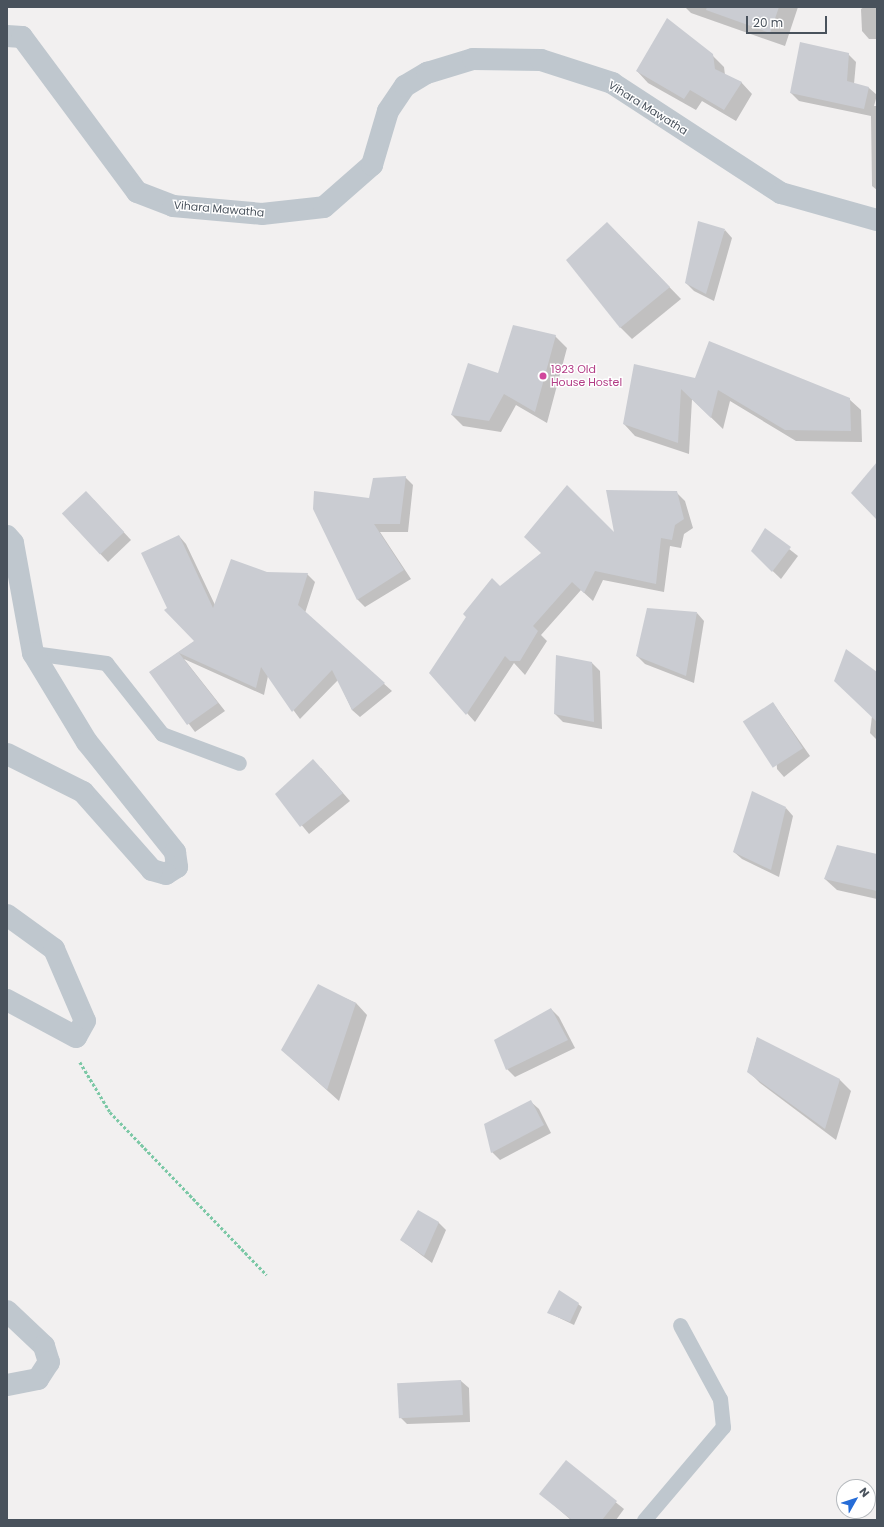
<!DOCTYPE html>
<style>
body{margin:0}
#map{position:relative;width:884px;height:1527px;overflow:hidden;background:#f2f0f0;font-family:Poppins,sans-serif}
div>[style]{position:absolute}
.shadow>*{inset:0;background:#0003}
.building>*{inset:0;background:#caccd2;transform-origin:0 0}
.path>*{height:2.5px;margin-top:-1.25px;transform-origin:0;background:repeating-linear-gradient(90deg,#7cc8a6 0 3px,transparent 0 5px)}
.lane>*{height:15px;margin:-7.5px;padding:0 7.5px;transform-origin:7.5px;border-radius:7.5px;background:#bfc7ce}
.street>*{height:22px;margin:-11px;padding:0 11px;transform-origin:11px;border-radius:11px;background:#bfc7ce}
.dots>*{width:11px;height:11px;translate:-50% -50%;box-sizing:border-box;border:2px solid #fff;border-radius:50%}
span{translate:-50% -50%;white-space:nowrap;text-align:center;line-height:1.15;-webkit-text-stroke:3px #fff;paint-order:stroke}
.street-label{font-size:11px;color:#49525c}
.hotel-label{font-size:11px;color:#b23c85}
.left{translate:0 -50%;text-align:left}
.frame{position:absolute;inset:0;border:8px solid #49525c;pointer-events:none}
.north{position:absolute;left:836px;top:1479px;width:40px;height:40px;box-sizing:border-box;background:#fff;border:1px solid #b6babe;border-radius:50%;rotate:51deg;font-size:11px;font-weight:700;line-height:16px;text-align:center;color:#49525c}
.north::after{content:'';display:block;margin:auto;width:14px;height:18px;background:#266cd7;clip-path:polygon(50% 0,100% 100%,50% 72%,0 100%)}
.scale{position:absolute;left:746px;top:16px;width:81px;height:18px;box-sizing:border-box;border:2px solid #49525c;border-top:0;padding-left:5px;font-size:12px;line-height:14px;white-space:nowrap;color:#49525c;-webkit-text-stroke:3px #fff;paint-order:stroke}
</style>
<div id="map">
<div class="shadow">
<div style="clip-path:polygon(685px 7px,798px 7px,785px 46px,691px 13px)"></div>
<div style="clip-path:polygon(864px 7px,877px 7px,877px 39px,869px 39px,862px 31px,861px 9px)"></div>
<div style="clip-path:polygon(848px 54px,856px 62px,854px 84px,869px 88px,877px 95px,874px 106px,877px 106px,877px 190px,872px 186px,871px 116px,799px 101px,791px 93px)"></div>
<div style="clip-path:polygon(712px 55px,724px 67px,725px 75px,741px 82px,752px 94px,736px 121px,702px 101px,696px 110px,648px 83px,637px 71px)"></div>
<div style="clip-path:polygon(725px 230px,732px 238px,714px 301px,694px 291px,686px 283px)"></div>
<div style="clip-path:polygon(619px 235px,681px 299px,632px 339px,620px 327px)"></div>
<div style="clip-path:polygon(555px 336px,567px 348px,547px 423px,516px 405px,501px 432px,463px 426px,452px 415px,499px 374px)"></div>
<div style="clip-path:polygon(696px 380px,849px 399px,861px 410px,862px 442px,796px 441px,730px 401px,723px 429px,692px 399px,689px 454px,635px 436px,624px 424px)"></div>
<div style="clip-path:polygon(405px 477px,413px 485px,408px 532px,380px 532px,411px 579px,365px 607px,358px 600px,314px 508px,370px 499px)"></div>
<div style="clip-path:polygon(676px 492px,685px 501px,693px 528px,684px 534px,681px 548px,670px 546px,664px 592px,603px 580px,593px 601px,581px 590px,541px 635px,547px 641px,525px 675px,514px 663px,475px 722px,431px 673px,500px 587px,616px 535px)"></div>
<div style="clip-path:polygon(94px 500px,131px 540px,108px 562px,63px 514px)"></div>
<div style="clip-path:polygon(765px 530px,798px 556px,781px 579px,752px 551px)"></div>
<div style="clip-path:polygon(179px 536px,186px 544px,215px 605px,266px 573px,307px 574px,315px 582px,305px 613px,392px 691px,360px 717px,352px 710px,338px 680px,300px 719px,268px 676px,264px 695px,184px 659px,225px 711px,195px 732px,150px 672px,195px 641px,168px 608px)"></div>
<div style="clip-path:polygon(697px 613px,704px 621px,694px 683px,645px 664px,637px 656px)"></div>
<div style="clip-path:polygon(592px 663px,600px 671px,602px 729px,563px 722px,555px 714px)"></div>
<div style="clip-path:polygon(877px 673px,877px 740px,870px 733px)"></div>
<div style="clip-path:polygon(773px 703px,810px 756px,784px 777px,777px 769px)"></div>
<div style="clip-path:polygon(321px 768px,350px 801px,309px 834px,276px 794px)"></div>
<div style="clip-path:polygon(786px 808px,793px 816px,779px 877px,742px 859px,734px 852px)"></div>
<div style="clip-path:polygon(877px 855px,877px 899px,837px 890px,825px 879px)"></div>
<div style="clip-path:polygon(318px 986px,356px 1003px,367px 1015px,339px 1101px,282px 1050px)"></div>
<div style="clip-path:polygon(551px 1009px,559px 1017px,575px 1048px,515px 1077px,507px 1069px)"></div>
<div style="clip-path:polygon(757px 1038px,840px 1080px,851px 1091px,836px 1140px,760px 1083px,748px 1071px)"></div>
<div style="clip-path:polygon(531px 1102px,539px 1109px,551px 1133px,500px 1160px,492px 1152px)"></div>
<div style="clip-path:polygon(438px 1222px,446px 1230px,432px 1263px,401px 1240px)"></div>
<div style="clip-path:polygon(578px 1304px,582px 1307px,574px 1325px,549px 1313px)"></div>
<div style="clip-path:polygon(461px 1381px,469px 1388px,470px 1422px,407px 1424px,399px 1416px)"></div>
<div style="clip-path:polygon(566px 1462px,624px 1509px,616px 1520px,571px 1520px,541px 1494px)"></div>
</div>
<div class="building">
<div style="clip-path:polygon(707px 7px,779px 7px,770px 33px,706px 10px)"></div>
<div style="clip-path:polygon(667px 18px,713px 54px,715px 69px,742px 82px,724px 110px,690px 90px,684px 99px,636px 71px)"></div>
<div style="clip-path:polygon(800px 42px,849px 53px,847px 81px,869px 87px,864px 109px,790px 93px)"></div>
<div style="clip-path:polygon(698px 221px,725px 229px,706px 294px,685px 283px)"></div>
<div style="clip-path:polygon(607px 222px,670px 287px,620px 328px,566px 260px)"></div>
<div style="clip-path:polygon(513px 325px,556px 335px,535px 412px,504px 394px,489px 421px,451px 415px,468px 363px,498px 373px)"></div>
<div style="clip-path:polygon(709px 341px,850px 398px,851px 431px,785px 430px,718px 390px,711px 418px,681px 389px,678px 443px,623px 424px,634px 364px,695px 378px)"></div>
<div style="clip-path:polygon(877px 462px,877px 520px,851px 493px)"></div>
<div style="clip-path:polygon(406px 476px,400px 524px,374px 524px,404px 570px,357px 600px,313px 509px,314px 491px,369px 498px,373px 478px)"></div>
<div style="clip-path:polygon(567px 485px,614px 532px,606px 490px,677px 491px,684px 519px,675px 525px,672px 540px,661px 538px,656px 584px,595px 571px,584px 593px,572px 582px,533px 626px,538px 631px,520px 661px,510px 661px,505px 656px,466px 715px,429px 673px,466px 617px,463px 614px,492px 578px,500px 586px,541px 553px,524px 537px)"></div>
<div style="left:86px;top:491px;width:56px;height:33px;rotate:47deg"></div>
<div style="clip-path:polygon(765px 528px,791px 547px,772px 572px,751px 551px)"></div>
<div style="clip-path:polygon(179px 535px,213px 608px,231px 559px,267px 572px,308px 573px,298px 605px,385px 683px,352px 710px,332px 670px,292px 712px,261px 667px,256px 688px,179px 653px,218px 703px,187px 725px,149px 672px,194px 641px,164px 610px,167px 608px,141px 553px)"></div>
<div style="clip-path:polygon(647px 608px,697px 612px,686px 676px,636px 656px)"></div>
<div style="clip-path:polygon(846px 649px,877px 672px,877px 722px,834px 681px)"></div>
<div style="clip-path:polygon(556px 655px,592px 662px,594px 722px,554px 714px)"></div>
<div style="left:773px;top:702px;width:55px;height:36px;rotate:57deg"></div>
<div style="clip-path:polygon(313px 759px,343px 793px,300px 827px,275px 794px)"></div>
<div style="clip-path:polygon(752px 791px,786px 807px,771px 870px,733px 852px)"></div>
<div style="clip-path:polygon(837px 845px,877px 854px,877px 891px,824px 879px)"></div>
<div style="clip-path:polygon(318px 984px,356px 1003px,327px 1090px,281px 1050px)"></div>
<div style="clip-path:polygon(551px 1008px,568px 1040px,506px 1070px,494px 1040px)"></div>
<div style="clip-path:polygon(757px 1037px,840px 1079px,825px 1129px,747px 1072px)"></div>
<div style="clip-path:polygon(531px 1100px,544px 1125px,491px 1153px,484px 1124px)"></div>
<div style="clip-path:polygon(418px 1210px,439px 1222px,424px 1256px,400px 1240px)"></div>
<div style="clip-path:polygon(559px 1290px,579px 1303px,570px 1322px,547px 1313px)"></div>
<div style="left:461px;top:1380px;width:35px;height:64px;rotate:87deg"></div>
<div style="clip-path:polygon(566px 1460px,617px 1501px,602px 1520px,572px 1520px,539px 1494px)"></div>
</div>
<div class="path">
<div style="left:80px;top:1062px;width:58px;rotate:59deg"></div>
<div style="left:110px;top:1112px;width:226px;rotate:46.1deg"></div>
</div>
<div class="lane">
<div style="left:33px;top:653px;width:74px;rotate:7.8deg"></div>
<div style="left:106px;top:663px;width:90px;rotate:51.7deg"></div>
<div style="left:162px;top:734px;width:82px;rotate:20.6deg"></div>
<div style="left:644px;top:1520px;width:122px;rotate:-49.7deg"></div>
<div style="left:723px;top:1427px;width:28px;rotate:-96deg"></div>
<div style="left:720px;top:1399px;width:84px;rotate:-118.4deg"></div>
</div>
<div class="street">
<div style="left:7px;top:36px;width:15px;rotate:4deg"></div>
<div style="left:22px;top:37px;width:193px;rotate:53.4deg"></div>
<div style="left:137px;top:192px;width:39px;rotate:21deg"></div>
<div style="left:173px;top:206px;width:89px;rotate:5.1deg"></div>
<div style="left:262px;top:214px;width:62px;rotate:-6.4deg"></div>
<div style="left:324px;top:207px;width:64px;rotate:-41.2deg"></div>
<div style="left:372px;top:165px;width:56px;rotate:-73.5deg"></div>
<div style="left:388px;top:111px;width:30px;rotate:-56deg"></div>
<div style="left:405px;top:86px;width:26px;rotate:-31deg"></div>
<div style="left:427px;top:73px;width:48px;rotate:-16.9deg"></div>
<div style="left:473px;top:59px;width:68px;rotate:0.8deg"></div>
<div style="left:541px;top:60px;width:75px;rotate:17.9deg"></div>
<div style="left:612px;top:83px;width:202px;rotate:33.1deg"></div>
<div style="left:781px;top:193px;width:100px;rotate:15.7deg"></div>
<div style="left:7px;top:536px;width:9px;rotate:49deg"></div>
<div style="left:13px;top:543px;width:112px;rotate:79.7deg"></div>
<div style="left:33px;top:653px;width:104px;rotate:58.8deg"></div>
<div style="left:87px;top:742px;width:141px;rotate:51.3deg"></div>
<div style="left:175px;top:852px;width:15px;rotate:82deg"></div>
<div style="left:177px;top:867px;width:13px;rotate:148deg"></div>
<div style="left:166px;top:874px;width:15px;rotate:-164deg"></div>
<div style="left:152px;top:870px;width:104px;rotate:-131.5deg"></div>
<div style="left:83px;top:792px;width:85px;rotate:-153.4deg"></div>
<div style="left:7px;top:915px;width:58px;rotate:35.9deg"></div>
<div style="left:54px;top:949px;width:78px;rotate:66.7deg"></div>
<div style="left:85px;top:1021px;width:18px;rotate:119deg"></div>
<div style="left:76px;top:1037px;width:78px;rotate:-151.8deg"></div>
<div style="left:7px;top:1311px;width:51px;rotate:43.4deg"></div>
<div style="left:44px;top:1346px;width:17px;rotate:73deg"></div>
<div style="left:49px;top:1362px;width:20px;rotate:123deg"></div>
<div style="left:38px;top:1379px;width:32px;rotate:169deg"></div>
</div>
<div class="dots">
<div style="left:543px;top:376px;background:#d1479c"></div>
</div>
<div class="street-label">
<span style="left:648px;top:108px;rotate:32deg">Vihara Mawatha</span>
<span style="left:219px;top:209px;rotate:5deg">Vihara Mawatha</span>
</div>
<div class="hotel-label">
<span class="left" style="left:551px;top:376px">1923 Old<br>House Hostel</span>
</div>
<div class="frame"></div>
<div class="north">N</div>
<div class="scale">20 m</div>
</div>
